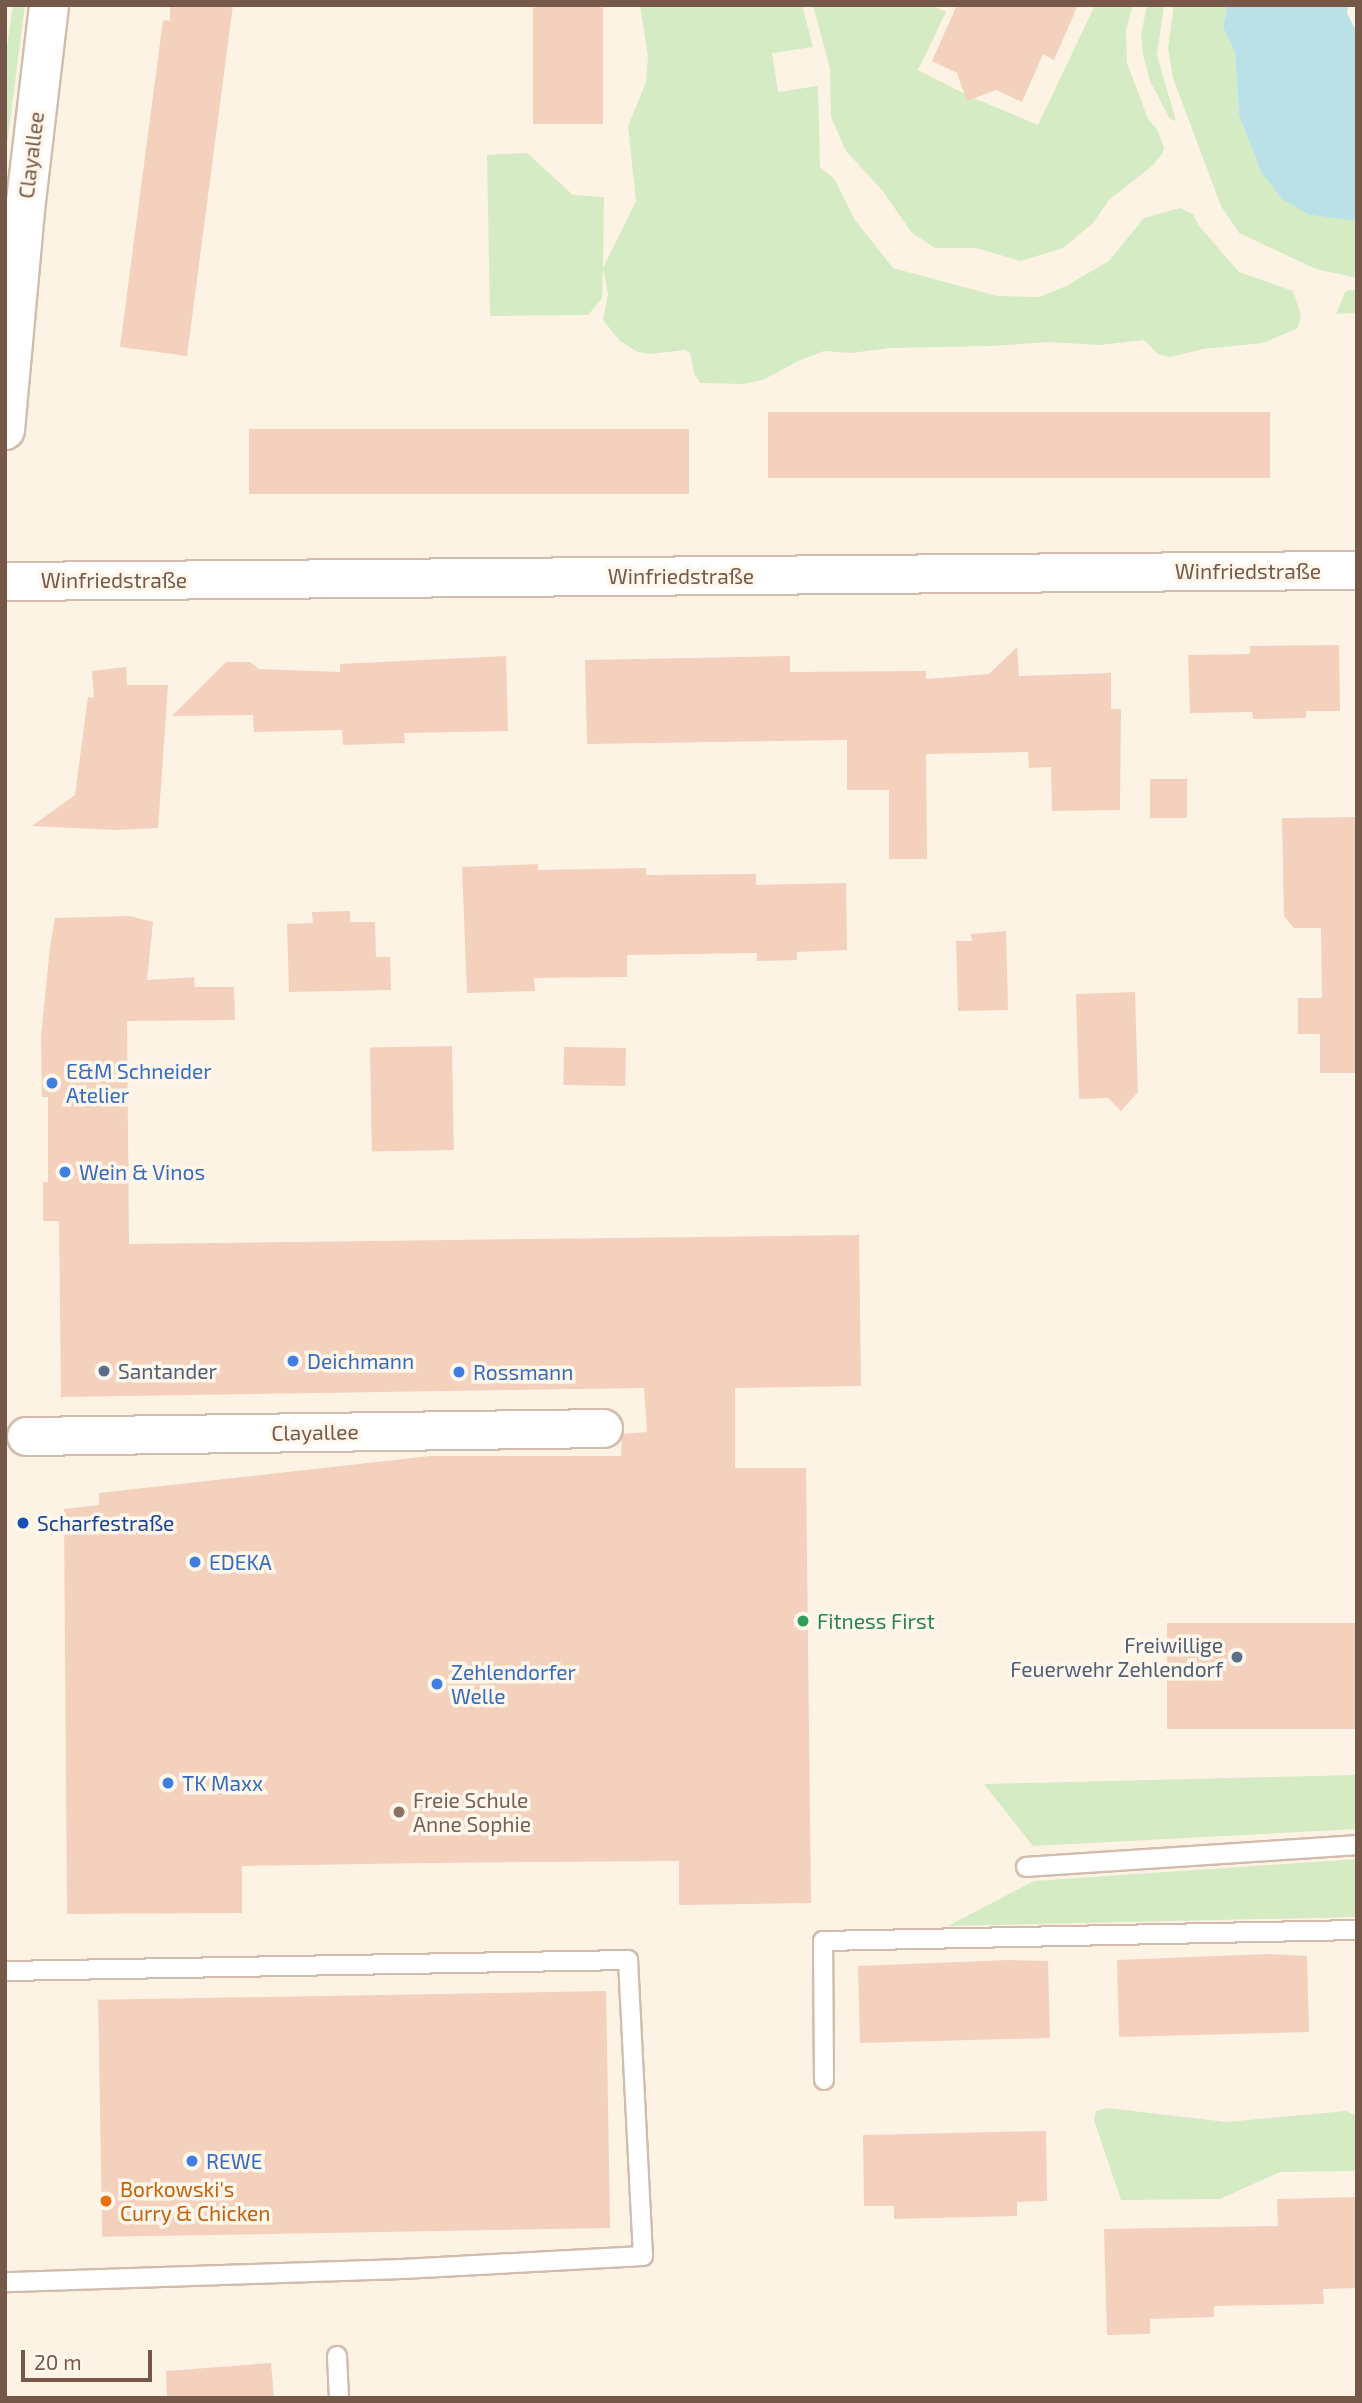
<!DOCTYPE html>
<meta charset="utf-8">
<style>
body{margin:0}
#map{position:relative;width:1362px;height:2403px;overflow:hidden;background:#fdf3e5;font-family:"Exo 2",sans-serif}
div>[style]{position:absolute}
.green>*{inset:0;background:#d4ebc3}
.water>*{inset:0;background:#b9e1e7}
.building>*{inset:0;background:#f3d1bc;transform-origin:0 0}
.roads{filter:drop-shadow(2px 0 #d1bcad) drop-shadow(-2px 0 #d1bcad) drop-shadow(0 2px #d1bcad) drop-shadow(0 -2px #d1bcad)}
.lane>*{height:18px;margin:-9px;padding:0 9px;transform-origin:9px;border-radius:9px;background:#fff}
.street>*{height:37px;margin:-18.5px;padding:0 18.5px;transform-origin:18.5px;border-radius:18.5px;background:#fff}
.secondary>*{height:38px;margin:-19px;padding:0 19px;transform-origin:19px;border-radius:19px;background:#fff}
.dots>*{width:19px;height:19px;translate:-50% -50%;box-sizing:border-box;border:4px solid #fff7ec;border-radius:50%}
span{translate:-50% -50%;white-space:nowrap;text-align:center;line-height:1.15;-webkit-text-stroke:7px #fff7ec;paint-order:stroke}
.street-label{font-size:21px;color:#765849}
.shop-label{font-size:21px;color:#366cbe}
.left{translate:0 -50%;text-align:left}
.service-label{font-size:21px;color:#4e5e75}
.right{translate:-100% -50%;text-align:right}
.transit-label{font-size:21px;color:#164399}
.leisure-label{font-size:21px;color:#27864d}
.education-label{font-size:21px;color:#785e54}
.food-label{font-size:21px;color:#c56008}
.frame{position:absolute;inset:0;border:7px solid #765849;pointer-events:none}
.scale{position:absolute;left:21px;top:2350px;width:131px;height:32px;box-sizing:border-box;border:4px solid #765849;border-top:0;padding-left:9px;font-size:21px;line-height:24px;white-space:nowrap;color:#765849;-webkit-text-stroke:5px #fff7ec;paint-order:stroke}
</style>
<div id="map">
<div class="green">
<div style="clip-path:polygon(13px 5px,25px 5px,5px 160px,5px 60px)"></div>
<div style="clip-path:polygon(640px 5px,802px 5px,813px 47px,772px 53px,778px 92px,818px 86px,820px 167px,835px 180px,855px 220px,893px 268px,997px 296px,1040px 297px,1066px 286px,1109px 261px,1144px 218px,1180px 208px,1193px 214px,1199px 226px,1239px 272px,1293px 291px,1301px 315px,1298px 328px,1263px 343px,1203px 349px,1170px 357px,1158px 354px,1144px 340px,1100px 345px,1049px 342px,991px 346px,890px 348px,851px 353px,824px 351px,798px 361px,763px 380px,743px 384px,700px 383px,694px 373px,690px 353px,685px 350px,650px 354px,638px 352px,620px 341px,603px 320px,608px 294px,603px 268px,602px 298px,588px 315px,490px 316px,487px 155px,527px 153px,573px 195px,604px 197px,603px 268px,636px 201px,628px 126px,646px 82px,648px 56px)"></div>
<div style="clip-path:polygon(813px 5px,932px 5px,946px 12px,918px 70px,969px 96px,1038px 125px,1095px 5px,1133px 5px,1126px 30px,1127px 63px,1148px 119px,1157px 129px,1164px 148px,1162px 154px,1153px 165px,1109px 200px,1093px 223px,1063px 248px,1021px 261px,976px 248px,935px 248px,912px 233px,882px 190px,846px 151px,831px 117px,830px 69px)"></div>
<div style="clip-path:polygon(1147px 5px,1164px 5px,1157px 55px,1176px 121px,1170px 119px,1150px 81px,1143px 55px,1141px 35px)"></div>
<div style="clip-path:polygon(1174px 5px,1228px 5px,1223px 27px,1235px 53px,1239px 115px,1261px 172px,1310px 215px,1357px 221px,1357px 278px,1316px 269px,1239px 233px,1221px 206px,1173px 78px,1168px 48px)"></div>
<div style="clip-path:polygon(1350px 290px,1357px 290px,1357px 313px,1336px 314px,1345px 292px)"></div>
<div style="clip-path:polygon(1357px 1775px,1357px 1829px,1033px 1846px,984px 1784px)"></div>
<div style="clip-path:polygon(1357px 1859px,1357px 1917px,948px 1926px,1034px 1881px)"></div>
<div style="clip-path:polygon(1107px 2108px,1227px 2122px,1346px 2111px,1357px 2116px,1357px 2171px,1280px 2172px,1220px 2199px,1121px 2200px,1094px 2120px,1096px 2111px)"></div>
</div>
<div class="water">
<div style="clip-path:polygon(1228px 5px,1348px 5px,1347px 13px,1357px 33px,1357px 221px,1310px 215px,1282px 199px,1261px 172px,1239px 115px,1235px 53px,1223px 27px)"></div>
</div>
<div class="building">
<div style="clip-path:polygon(170px 5px,233px 5px,187px 356px,120px 347px,163px 20px,170px 21px)"></div>
<div style="left:533px;top:5px;width:70px;height:119px"></div>
<div style="clip-path:polygon(957px 5px,1078px 5px,1054px 60px,1043px 54px,1022px 102px,996px 90px,967px 101px,957px 73px,932px 61px)"></div>
<div style="left:1270px;top:412px;width:66px;height:502px;rotate:90deg"></div>
<div style="left:689px;top:429px;width:65px;height:440px;rotate:90deg"></div>
<div style="clip-path:polygon(1339px 645px,1340px 711px,1306px 711px,1306px 718px,1253px 719px,1252px 712px,1190px 713px,1188px 655px,1250px 654px,1250px 646px)"></div>
<div style="clip-path:polygon(1017px 647px,1019px 676px,1111px 673px,1111px 709px,1121px 709px,1120px 810px,1052px 811px,1051px 767px,1029px 768px,1028px 752px,926px 754px,927px 859px,889px 859px,889px 790px,847px 790px,847px 740px,587px 744px,585px 660px,790px 656px,790px 672px,926px 671px,926px 679px,989px 674px)"></div>
<div style="clip-path:polygon(506px 656px,508px 731px,404px 733px,405px 743px,343px 745px,342px 730px,254px 732px,253px 715px,172px 716px,226px 662px,250px 662px,259px 669px,340px 672px,340px 664px)"></div>
<div style="clip-path:polygon(126px 667px,127px 685px,168px 685px,158px 828px,116px 830px,32px 826px,75px 795px,88px 697px,94px 698px,92px 671px)"></div>
<div style="left:1150px;top:779px;width:37px;height:39px"></div>
<div style="clip-path:polygon(1357px 817px,1357px 1073px,1320px 1073px,1320px 1034px,1298px 1034px,1298px 998px,1322px 998px,1321px 928px,1294px 928px,1284px 916px,1282px 818px)"></div>
<div style="clip-path:polygon(538px 864px,538px 870px,646px 868px,646px 875px,756px 874px,756px 885px,846px 883px,847px 950px,797px 952px,797px 960px,757px 961px,757px 953px,627px 955px,627px 977px,534px 978px,535px 991px,467px 993px,462px 867px)"></div>
<div style="clip-path:polygon(350px 911px,350px 922px,375px 922px,376px 957px,390px 957px,391px 990px,289px 992px,287px 924px,313px 923px,312px 912px)"></div>
<div style="clip-path:polygon(130px 916px,153px 922px,147px 980px,194px 977px,195px 987px,234px 987px,235px 1020px,127px 1021px,129px 1244px,859px 1235px,861px 1386px,735px 1388px,735px 1468px,806px 1468px,811px 1903px,679px 1905px,679px 1861px,430px 1863px,242px 1866px,242px 1913px,67px 1914px,64px 1509px,99px 1505px,99px 1493px,430px 1456px,621px 1456px,622px 1434px,647px 1432px,644px 1388px,61px 1397px,59px 1221px,43px 1221px,43px 1182px,48px 1182px,48px 1097px,42px 1097px,41px 1037px,50px 947px,55px 918px)"></div>
<div style="clip-path:polygon(1006px 931px,1008px 1010px,958px 1011px,956px 941px,972px 941px,971px 934px)"></div>
<div style="clip-path:polygon(1135px 992px,1138px 1092px,1121px 1111px,1108px 1098px,1079px 1099px,1076px 994px)"></div>
<div style="left:452px;top:1046px;width:104px;height:82px;rotate:89deg"></div>
<div style="left:564px;top:1047px;width:62px;height:38px;rotate:1deg"></div>
<div style="left:1357px;top:1623px;width:106px;height:190px;rotate:90deg"></div>
<div style="clip-path:polygon(1268px 1954px,1307px 1956px,1309px 2032px,1119px 2037px,1117px 1960px)"></div>
<div style="clip-path:polygon(1008px 1960px,1048px 1961px,1050px 2038px,860px 2043px,858px 1966px)"></div>
<div style="left:606px;top:1991px;width:237px;height:508px;rotate:89deg"></div>
<div style="clip-path:polygon(1046px 2131px,1047px 2201px,1017px 2202px,1017px 2216px,894px 2219px,894px 2206px,864px 2206px,863px 2135px)"></div>
<div style="clip-path:polygon(1357px 2197px,1357px 2288px,1323px 2289px,1324px 2304px,1214px 2306px,1214px 2317px,1150px 2319px,1150px 2334px,1107px 2335px,1104px 2229px,1278px 2226px,1277px 2199px)"></div>
<div style="clip-path:polygon(271px 2363px,274px 2398px,167px 2398px,166px 2371px)"></div>
</div>
<div class="roads">
<div class="lane">
<div style="left:1026px;top:1867px;width:332px;rotate:-3.8deg"></div>
<div style="left:5px;top:1971px;width:623px;rotate:-1.01deg"></div>
<div style="left:628px;top:1960px;width:296px;rotate:87.1deg"></div>
<div style="left:643px;top:2256px;width:241px;rotate:176.9deg"></div>
<div style="left:402px;top:2269px;width:397px;rotate:178.1deg"></div>
<div style="left:824px;top:2080px;width:139px;rotate:-90.4deg"></div>
<div style="left:823px;top:1941px;width:534px;rotate:-1.18deg"></div>
<div style="left:337px;top:2356px;width:42px;rotate:87.3deg"></div>
</div>
<div class="street">
<div style="left:5px;top:581px;width:1352px;rotate:-0.47deg"></div>
<div style="left:26px;top:1436px;width:577px;rotate:-0.79deg"></div>
</div>
<div class="secondary">
<div style="left:5px;top:430px;width:221px;rotate:-84.8deg"></div>
<div style="left:25px;top:210px;width:206px;rotate:-83.3deg"></div>
</div>
</div>
<div class="dots">
<div style="left:52px;top:1083px;background:#3f7fe0"></div>
<div style="left:65px;top:1172px;background:#3f7fe0"></div>
<div style="left:293px;top:1361px;background:#3f7fe0"></div>
<div style="left:104px;top:1371px;background:#5c6f8a"></div>
<div style="left:459px;top:1372px;background:#3f7fe0"></div>
<div style="left:23px;top:1523px;background:#1a4fb4"></div>
<div style="left:195px;top:1562px;background:#3f7fe0"></div>
<div style="left:803px;top:1621px;background:#2e9e5b"></div>
<div style="left:1237px;top:1657px;background:#5c6f8a"></div>
<div style="left:437px;top:1684px;background:#3f7fe0"></div>
<div style="left:168px;top:1783px;background:#3f7fe0"></div>
<div style="left:399px;top:1812px;background:#8d6e63"></div>
<div style="left:192px;top:2161px;background:#3f7fe0"></div>
<div style="left:106px;top:2201px;background:#e8710a"></div>
</div>
<div class="street-label">
<span style="left:31px;top:155px;rotate:-83deg">Clayallee</span>
<span style="left:1248px;top:571px">Winfriedstraße</span>
<span style="left:681px;top:576px">Winfriedstraße</span>
<span style="left:114px;top:580px">Winfriedstraße</span>
<span style="left:315px;top:1432px;rotate:-1deg">Clayallee</span>
</div>
<div class="shop-label">
<span class="left" style="left:66px;top:1083px">E&amp;M Schneider<br>Atelier</span>
<span class="left" style="left:79px;top:1172px">Wein &amp; Vinos</span>
<span class="left" style="left:307px;top:1361px">Deichmann</span>
<span class="left" style="left:473px;top:1372px">Rossmann</span>
<span class="left" style="left:209px;top:1562px">EDEKA</span>
<span class="left" style="left:451px;top:1684px">Zehlendorfer<br>Welle</span>
<span class="left" style="left:182px;top:1783px">TK Maxx</span>
<span class="left" style="left:206px;top:2161px">REWE</span>
</div>
<div class="service-label">
<span class="left" style="left:118px;top:1371px">Santander</span>
<span class="right" style="left:1223px;top:1657px">Freiwillige<br>Feuerwehr Zehlendorf</span>
</div>
<div class="transit-label">
<span class="left" style="left:37px;top:1523px">Scharfestraße</span>
</div>
<div class="leisure-label">
<span class="left" style="left:817px;top:1621px">Fitness First</span>
</div>
<div class="education-label">
<span class="left" style="left:413px;top:1812px">Freie Schule<br>Anne Sophie</span>
</div>
<div class="food-label">
<span class="left" style="left:120px;top:2201px">Borkowski's<br>Curry &amp; Chicken</span>
</div>
<div class="frame"></div>
<div class="scale">20 m</div>
</div>
